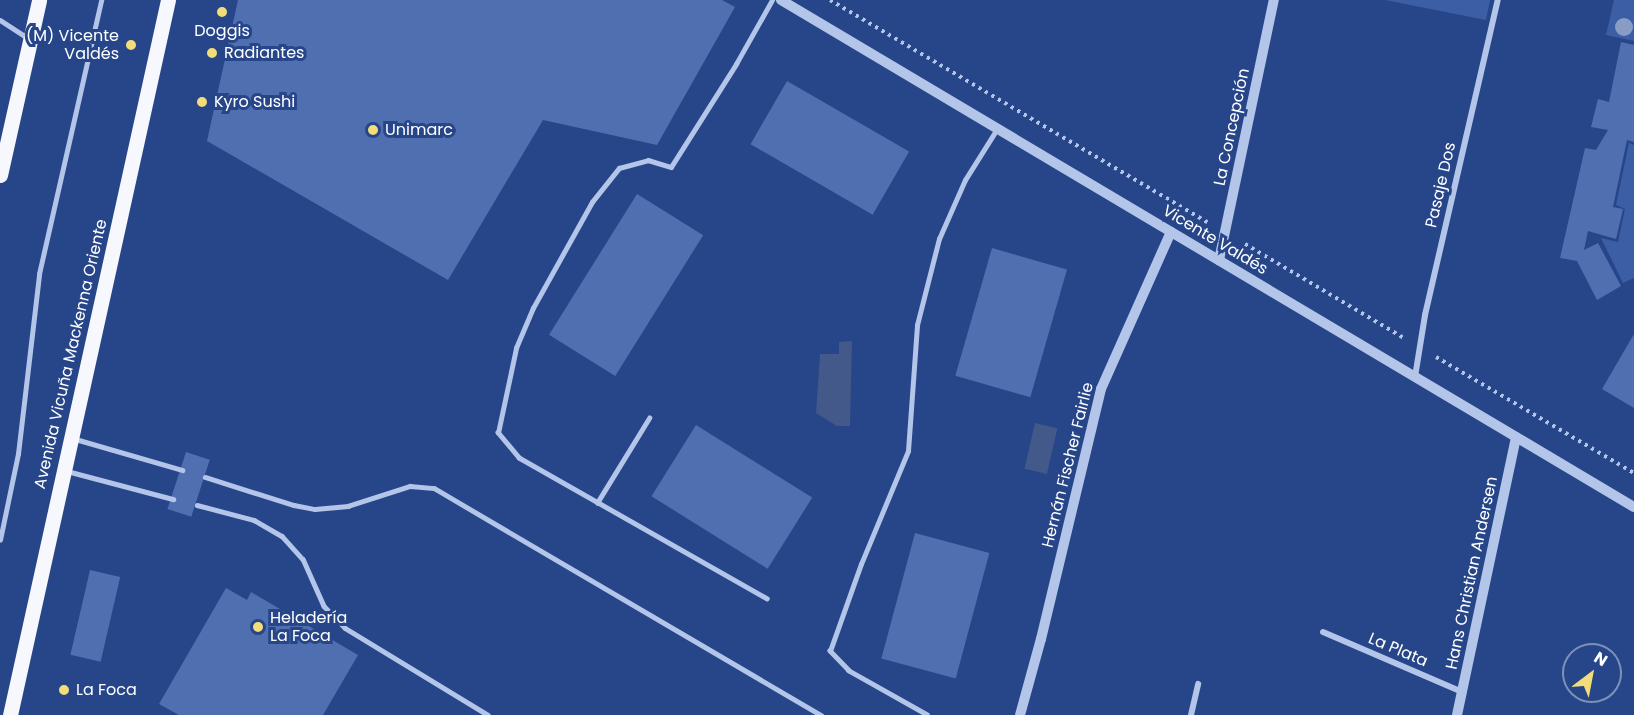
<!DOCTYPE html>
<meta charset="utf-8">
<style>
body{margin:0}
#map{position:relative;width:1634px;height:715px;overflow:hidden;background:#274689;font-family:Poppins,sans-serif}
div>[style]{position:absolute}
.green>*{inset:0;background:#3b5ea5}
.water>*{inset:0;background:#425989;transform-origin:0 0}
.building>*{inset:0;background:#4f6fb0;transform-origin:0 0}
.path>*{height:4px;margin-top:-2px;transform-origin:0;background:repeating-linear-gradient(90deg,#b3c5e9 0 3px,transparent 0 7.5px)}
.service>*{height:4.5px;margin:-2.25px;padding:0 2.25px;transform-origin:2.25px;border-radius:2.25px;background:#b3c5e9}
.minor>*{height:6px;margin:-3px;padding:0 3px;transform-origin:3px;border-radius:3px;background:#b3c5e9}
.tertiary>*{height:10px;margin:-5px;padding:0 5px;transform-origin:5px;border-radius:5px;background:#b3c5e9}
.primary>*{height:15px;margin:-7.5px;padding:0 7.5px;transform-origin:7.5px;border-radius:7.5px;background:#f6f8fe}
.trees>*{width:18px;height:18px;margin:-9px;border-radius:50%;background:#889cc6}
.dots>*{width:16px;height:16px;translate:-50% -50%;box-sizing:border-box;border:3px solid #274689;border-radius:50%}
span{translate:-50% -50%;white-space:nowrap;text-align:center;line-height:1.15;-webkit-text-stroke:6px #274689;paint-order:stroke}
.poi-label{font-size:16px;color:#fff}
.right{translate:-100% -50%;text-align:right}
.left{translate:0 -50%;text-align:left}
.street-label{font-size:16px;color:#fff}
.north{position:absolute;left:1562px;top:643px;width:60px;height:60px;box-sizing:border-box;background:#274689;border:2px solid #7d90b8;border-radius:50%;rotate:32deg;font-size:16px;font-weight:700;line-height:24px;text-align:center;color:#fff}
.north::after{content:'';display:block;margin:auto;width:21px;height:27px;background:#f2dd78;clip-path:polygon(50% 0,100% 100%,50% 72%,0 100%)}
</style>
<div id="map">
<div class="green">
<div style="clip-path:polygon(1385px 0,1490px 0,1486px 20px)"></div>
<div style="clip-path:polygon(1614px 0,1634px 0,1634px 41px,1606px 35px)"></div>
<div style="clip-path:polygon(1629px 143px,1634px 145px,1634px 278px,1623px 283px,1601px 238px,1618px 242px,1625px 209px,1616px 205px)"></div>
</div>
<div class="water">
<div style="clip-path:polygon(852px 341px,850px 426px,837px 426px,816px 413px,820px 354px,839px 354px,839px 342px)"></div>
<div style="left:1035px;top:423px;width:23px;height:47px;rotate:13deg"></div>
</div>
<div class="building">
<div style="clip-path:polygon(238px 0,722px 0,735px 7px,657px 145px,543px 120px,448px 280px,207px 141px)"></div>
<div style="clip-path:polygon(1621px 42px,1634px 45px,1634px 142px,1627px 140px,1613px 207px,1623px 209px,1616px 239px,1588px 231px,1584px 250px,1598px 243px,1621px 286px,1597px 300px,1577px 261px,1560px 258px,1585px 148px,1596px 150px,1608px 130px,1591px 127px,1598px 99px,1609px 102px)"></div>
<div style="left:787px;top:81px;width:141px;height:73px;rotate:30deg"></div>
<div style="left:637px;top:194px;width:78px;height:166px;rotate:32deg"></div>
<div style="left:992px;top:248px;width:78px;height:133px;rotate:16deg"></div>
<div style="clip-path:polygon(1634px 334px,1634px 408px,1602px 389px)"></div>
<div style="left:696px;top:425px;width:137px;height:84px;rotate:32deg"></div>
<div style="left:186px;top:452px;width:25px;height:60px;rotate:18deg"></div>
<div style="left:915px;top:533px;width:77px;height:130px;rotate:15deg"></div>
<div style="left:90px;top:570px;width:31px;height:87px;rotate:13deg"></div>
<div style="clip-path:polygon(226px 588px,247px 600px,251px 592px,358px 655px,323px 715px,179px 715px,159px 704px)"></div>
</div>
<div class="path">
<div style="left:830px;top:0;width:438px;rotate:30.5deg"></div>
<div style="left:1245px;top:244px;width:185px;rotate:30.6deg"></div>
<div style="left:1436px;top:357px;width:229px;rotate:30.4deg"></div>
</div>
<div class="service">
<div style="left:0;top:20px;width:33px;rotate:33deg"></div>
<div style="left:72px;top:438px;width:115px;rotate:16.2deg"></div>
<div style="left:67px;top:471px;width:110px;rotate:14.8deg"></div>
<div style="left:205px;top:477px;width:93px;rotate:17.5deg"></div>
<div style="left:294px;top:505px;width:21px;rotate:11deg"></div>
<div style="left:315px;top:509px;width:33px;rotate:-5deg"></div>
<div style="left:348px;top:506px;width:65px;rotate:-17.9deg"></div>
<div style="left:410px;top:486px;width:24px;rotate:5deg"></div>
<div style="left:434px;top:488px;width:449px;rotate:30.4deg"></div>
<div style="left:597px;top:503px;width:100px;rotate:-58.5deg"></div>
<div style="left:197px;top:505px;width:59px;rotate:14.7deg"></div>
<div style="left:254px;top:520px;width:32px;rotate:30deg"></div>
<div style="left:282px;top:536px;width:31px;rotate:48deg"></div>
<div style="left:303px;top:559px;width:51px;rotate:65.9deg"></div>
<div style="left:324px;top:606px;width:30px;rotate:46deg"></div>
<div style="left:345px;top:628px;width:167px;rotate:31.3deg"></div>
<div style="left:0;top:540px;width:88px;rotate:-78.2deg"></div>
<div style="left:18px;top:454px;width:181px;rotate:-83.3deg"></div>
<div style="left:39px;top:274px;width:281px;rotate:-77.2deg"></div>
<div style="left:767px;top:599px;width:285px;rotate:-150.4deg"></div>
<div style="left:519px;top:458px;width:33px;rotate:-130deg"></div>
<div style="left:498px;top:433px;width:87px;rotate:-78deg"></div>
<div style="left:516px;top:348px;width:43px;rotate:-67deg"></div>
<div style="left:533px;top:308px;width:121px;rotate:-60.9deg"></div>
<div style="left:592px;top:202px;width:43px;rotate:-51.5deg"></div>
<div style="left:619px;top:168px;width:30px;rotate:-15deg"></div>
<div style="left:648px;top:160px;width:24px;rotate:17deg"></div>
<div style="left:671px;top:167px;width:122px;rotate:-57.7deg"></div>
<div style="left:736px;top:64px;width:73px;rotate:-60.6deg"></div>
<div style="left:927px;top:715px;width:90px;rotate:-150.6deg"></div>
<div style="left:849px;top:671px;width:28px;rotate:-134deg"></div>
<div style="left:830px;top:651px;width:92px;rotate:-70.4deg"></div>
<div style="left:861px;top:564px;width:122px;rotate:-67.4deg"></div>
<div style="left:908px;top:451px;width:126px;rotate:-85.9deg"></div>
<div style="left:917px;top:325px;width:89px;rotate:-75.7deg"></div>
<div style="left:939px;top:239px;width:64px;rotate:-66.2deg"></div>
<div style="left:965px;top:180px;width:60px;rotate:-57.9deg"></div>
</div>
<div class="minor">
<div style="left:1415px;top:377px;width:63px;rotate:-80.8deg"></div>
<div style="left:1425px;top:315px;width:323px;rotate:-77deg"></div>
<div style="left:1323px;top:632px;width:151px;rotate:23.3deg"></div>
<div style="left:1191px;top:715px;width:32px;rotate:-77deg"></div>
</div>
<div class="tertiary">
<div style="left:781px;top:0;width:992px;rotate:30.73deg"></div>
<div style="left:1219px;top:260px;width:266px;rotate:-78.1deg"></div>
<div style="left:1020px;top:715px;width:79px;rotate:-74.6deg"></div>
<div style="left:1041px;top:639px;width:257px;rotate:-76.5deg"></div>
<div style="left:1101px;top:389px;width:172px;rotate:-66deg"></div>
<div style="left:1457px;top:715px;width:284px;rotate:-78deg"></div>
</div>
<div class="primary">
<div style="left:0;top:175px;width:179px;rotate:-77.4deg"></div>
<div style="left:10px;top:715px;width:732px;rotate:-77.54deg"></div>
</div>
<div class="trees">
<div style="left:1624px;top:27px"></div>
</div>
<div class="dots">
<div style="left:222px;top:12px;background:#f2dd78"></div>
<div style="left:131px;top:45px;background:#f2dd78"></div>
<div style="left:212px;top:53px;background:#f2dd78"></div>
<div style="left:202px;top:102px;background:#f2dd78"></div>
<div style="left:373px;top:130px;background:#f2dd78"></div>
<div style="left:258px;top:627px;background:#f2dd78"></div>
<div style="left:64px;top:690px;background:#f2dd78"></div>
</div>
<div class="poi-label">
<span style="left:222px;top:31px">Doggis</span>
<span class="right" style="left:119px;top:45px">(M) Vicente<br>Valdés</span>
<span class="left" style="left:224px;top:53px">Radiantes</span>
<span class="left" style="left:214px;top:102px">Kyro Sushi</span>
<span class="left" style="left:385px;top:130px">Unimarc</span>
<span class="left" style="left:270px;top:627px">Heladería<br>La Foca</span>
<span class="left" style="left:76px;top:690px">La Foca</span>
</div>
<div class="street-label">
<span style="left:1232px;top:127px;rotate:-78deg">La Concepción</span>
<span style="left:1441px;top:185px;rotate:-77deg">Pasaje Dos</span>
<span style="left:1215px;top:240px;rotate:31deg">Vicente Valdés</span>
<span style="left:71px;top:354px;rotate:-77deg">Avenida Vicuña Mackenna Oriente</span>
<span style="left:1068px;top:465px;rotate:-76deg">Hernán Fischer Fairlie</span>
<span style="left:1472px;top:573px;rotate:-78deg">Hans Christian Andersen</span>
<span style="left:1398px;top:650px;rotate:23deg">La Plata</span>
</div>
<div class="north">N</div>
</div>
